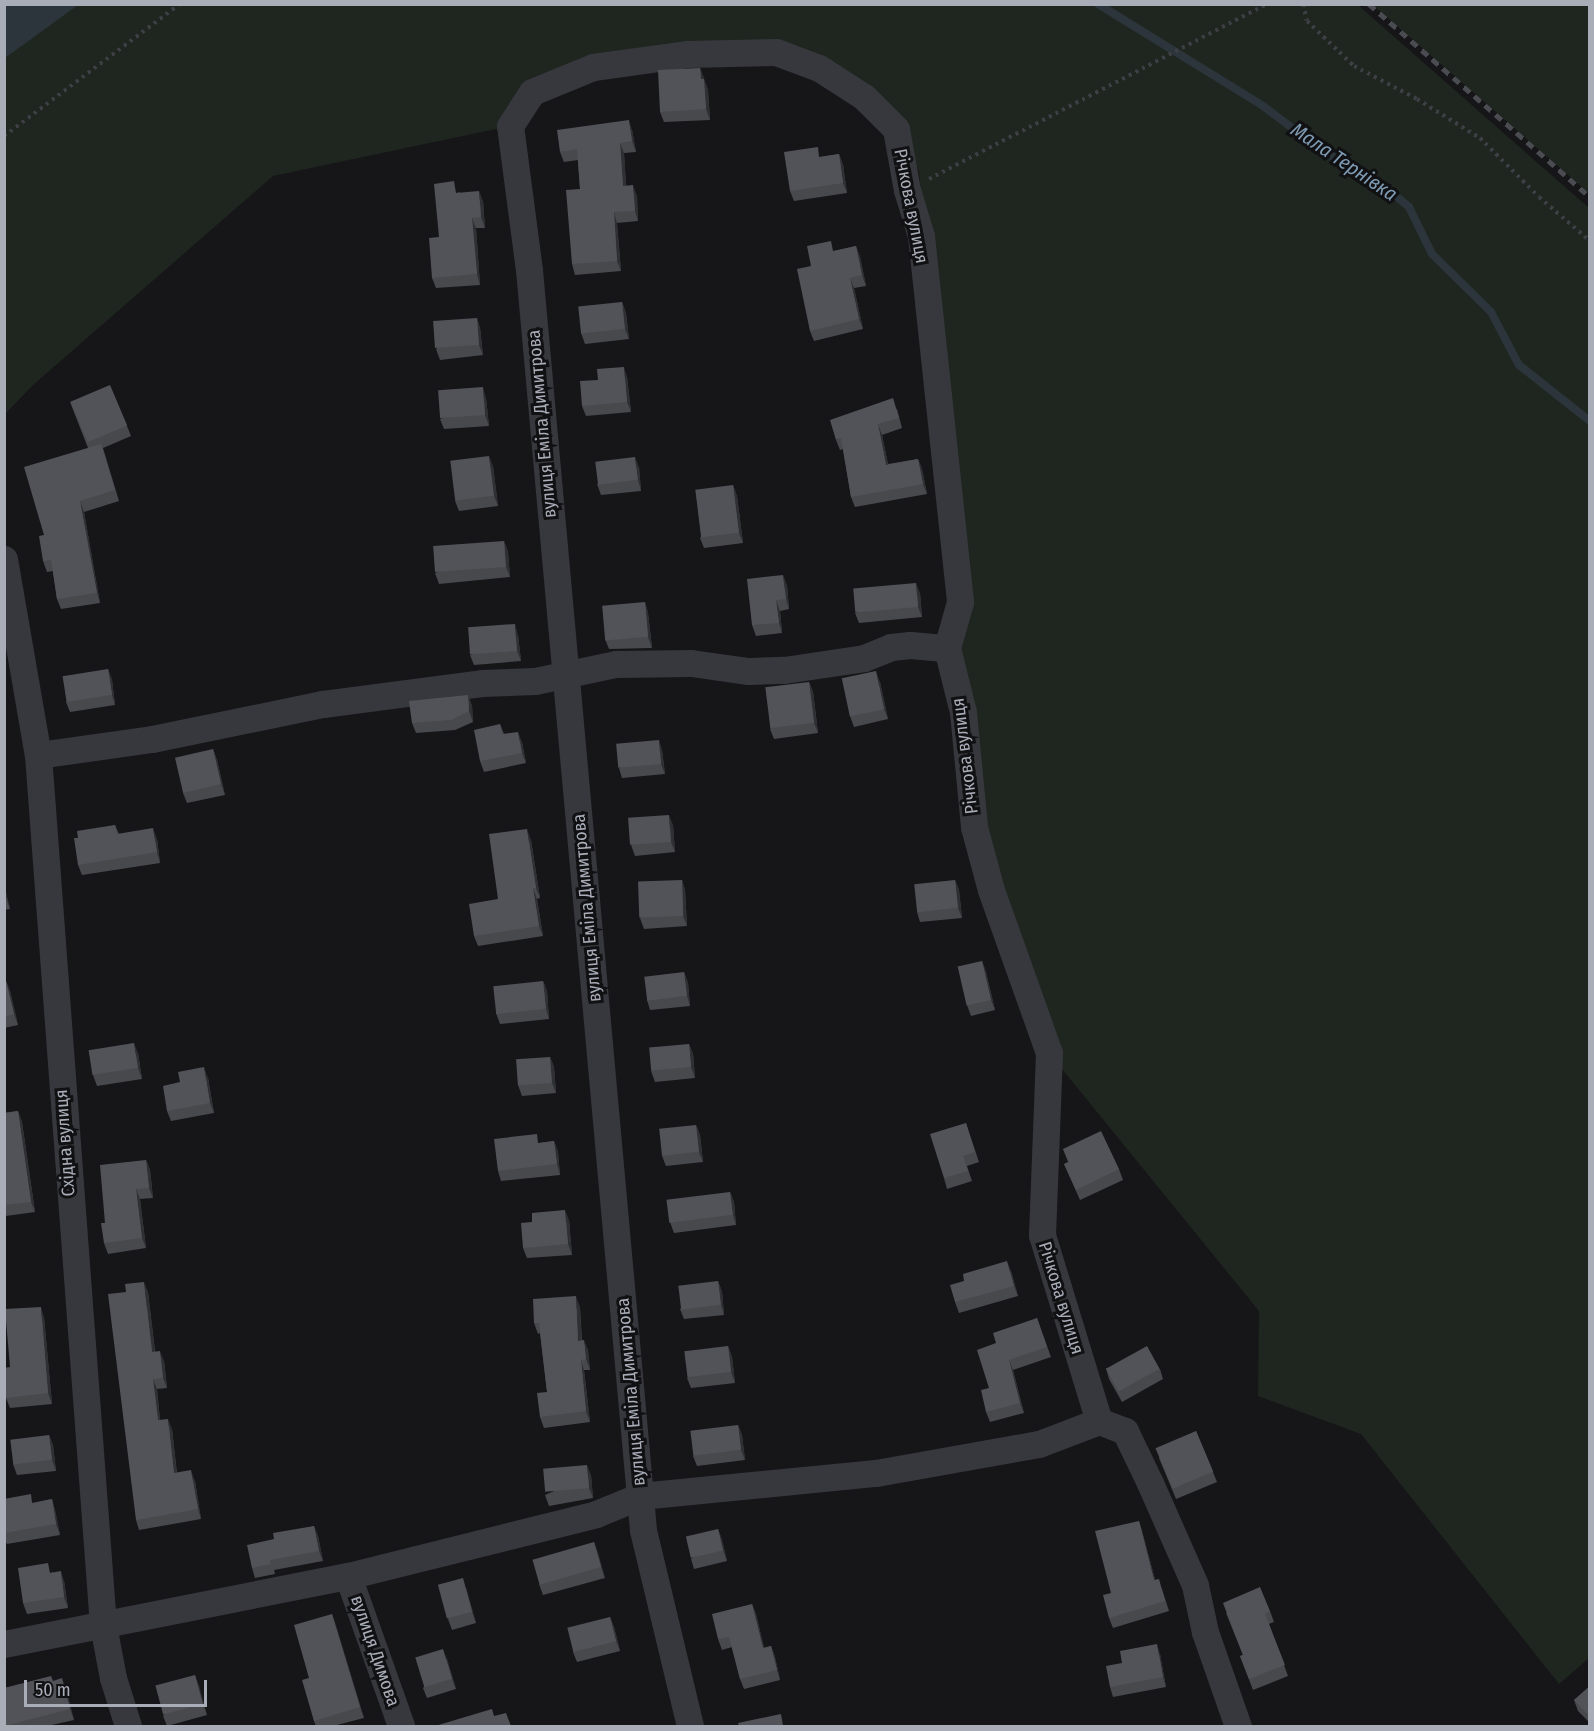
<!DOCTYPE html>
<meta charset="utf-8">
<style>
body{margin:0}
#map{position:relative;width:1594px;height:1731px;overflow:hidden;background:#161618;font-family:"Fira Sans Condensed",sans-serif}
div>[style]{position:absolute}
.green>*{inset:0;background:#1e261f}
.water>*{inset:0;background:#2c353c}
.stream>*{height:8px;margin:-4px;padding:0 4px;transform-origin:4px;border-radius:4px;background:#2c353c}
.path>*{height:4px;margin-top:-2px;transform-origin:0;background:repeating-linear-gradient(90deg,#3d3f44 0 3px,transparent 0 7.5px)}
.minor>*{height:27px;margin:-13.5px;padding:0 13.5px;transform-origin:13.5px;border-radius:13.5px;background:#37383d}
.rail>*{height:4.5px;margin-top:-2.25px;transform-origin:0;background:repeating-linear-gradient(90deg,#4a4c52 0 8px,transparent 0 14px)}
.wall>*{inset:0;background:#47494d}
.shaded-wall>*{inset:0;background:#2f3033}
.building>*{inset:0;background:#525359;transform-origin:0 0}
span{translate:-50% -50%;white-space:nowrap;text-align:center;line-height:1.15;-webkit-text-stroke:6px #111113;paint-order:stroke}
.street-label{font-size:18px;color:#a8adb8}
.water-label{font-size:20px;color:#7f9bb3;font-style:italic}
.frame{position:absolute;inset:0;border:6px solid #a8adb8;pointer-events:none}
.scale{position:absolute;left:24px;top:1680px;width:183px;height:27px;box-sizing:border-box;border:3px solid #a8adb8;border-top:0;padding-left:8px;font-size:18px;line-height:21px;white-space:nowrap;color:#a8adb8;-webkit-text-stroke:4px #111113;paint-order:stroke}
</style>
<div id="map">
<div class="green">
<div style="clip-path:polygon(78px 4px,1358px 5px,1589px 208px,1589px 1658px,1559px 1684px,1361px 1434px,1258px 1396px,1259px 1311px,1049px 1053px,996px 886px,954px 652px,964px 603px,919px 172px,901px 125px,821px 63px,591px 61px,510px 126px,273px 176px,33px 385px,5px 414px,4px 58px)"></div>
<div style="clip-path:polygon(1373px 5px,1589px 5px,1589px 193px)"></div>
</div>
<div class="water">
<div style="clip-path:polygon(5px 4px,78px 4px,78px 5px,5px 58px)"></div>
</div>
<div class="stream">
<div style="left:1098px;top:4px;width:194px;rotate:31.7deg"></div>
<div style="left:1263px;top:106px;width:76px;rotate:37deg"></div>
<div style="left:1324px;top:152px;width:56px;rotate:27.5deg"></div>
<div style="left:1374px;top:178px;width:45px;rotate:39.6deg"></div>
<div style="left:1409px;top:207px;width:52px;rotate:63.9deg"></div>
<div style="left:1432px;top:254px;width:83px;rotate:44.5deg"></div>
<div style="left:1491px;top:312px;width:60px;rotate:62.2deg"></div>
<div style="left:1519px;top:365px;width:90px;rotate:38.3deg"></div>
</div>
<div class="path">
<div style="left:1303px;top:4px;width:17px;rotate:77deg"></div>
<div style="left:1307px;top:21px;width:65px;rotate:43.8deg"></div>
<div style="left:1354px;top:66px;width:71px;rotate:27.6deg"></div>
<div style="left:1417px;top:99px;width:74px;rotate:31.8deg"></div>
<div style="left:1480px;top:138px;width:83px;rotate:45deg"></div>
<div style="left:1539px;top:197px;width:67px;rotate:40.8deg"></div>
<div style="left:4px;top:136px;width:220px;rotate:-36.9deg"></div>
<div style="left:929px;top:179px;width:381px;rotate:-27.4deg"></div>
</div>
<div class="minor">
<div style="left:4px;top:559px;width:199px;rotate:80.2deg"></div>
<div style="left:38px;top:755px;width:872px;rotate:85.73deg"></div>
<div style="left:103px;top:1625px;width:54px;rotate:79.3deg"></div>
<div style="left:113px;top:1678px;width:50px;rotate:72.6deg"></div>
<div style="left:38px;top:755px;width:115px;rotate:-8deg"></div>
<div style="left:152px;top:739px;width:175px;rotate:-11.6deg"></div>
<div style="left:323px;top:704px;width:160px;rotate:-7.5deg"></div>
<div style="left:482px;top:683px;width:53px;rotate:-2.2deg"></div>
<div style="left:535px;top:681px;width:83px;rotate:-11.9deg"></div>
<div style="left:616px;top:664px;width:75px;rotate:-0.8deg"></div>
<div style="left:691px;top:663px;width:58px;rotate:8deg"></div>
<div style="left:748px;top:671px;width:36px;rotate:-2deg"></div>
<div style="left:784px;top:670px;width:81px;rotate:-8.5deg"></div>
<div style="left:864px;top:658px;width:29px;rotate:-22deg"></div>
<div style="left:891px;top:647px;width:19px;rotate:-6deg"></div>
<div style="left:910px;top:645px;width:37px;rotate:5deg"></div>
<div style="left:348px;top:1576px;width:159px;rotate:70.5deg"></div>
<div style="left:4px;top:1644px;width:351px;rotate:-11.2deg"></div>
<div style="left:348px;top:1576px;width:256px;rotate:-14deg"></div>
<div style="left:596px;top:1514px;width:48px;rotate:-22.2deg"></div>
<div style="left:640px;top:1496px;width:237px;rotate:-5.6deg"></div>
<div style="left:876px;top:1473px;width:166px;rotate:-10.1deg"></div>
<div style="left:1039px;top:1444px;width:64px;rotate:-21deg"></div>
<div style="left:690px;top:1726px;width:202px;rotate:-103.5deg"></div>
<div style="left:643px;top:1530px;width:1265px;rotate:-95.17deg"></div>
<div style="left:529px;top:270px;width:145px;rotate:-97.5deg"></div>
<div style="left:510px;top:126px;width:40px;rotate:-57.1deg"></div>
<div style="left:532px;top:92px;width:66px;rotate:-22.3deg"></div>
<div style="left:593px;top:67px;width:96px;rotate:-7.8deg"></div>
<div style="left:688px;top:54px;width:88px;rotate:-1.3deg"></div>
<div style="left:776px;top:52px;width:46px;rotate:20.4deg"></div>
<div style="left:819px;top:68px;width:54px;rotate:32.8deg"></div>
<div style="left:864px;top:97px;width:45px;rotate:45deg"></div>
<div style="left:896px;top:129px;width:62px;rotate:79.8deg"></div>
<div style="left:907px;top:190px;width:48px;rotate:73.1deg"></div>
<div style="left:921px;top:236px;width:368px;rotate:83.9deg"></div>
<div style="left:960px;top:602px;width:48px;rotate:105.8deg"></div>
<div style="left:947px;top:648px;width:66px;rotate:76deg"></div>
<div style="left:963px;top:712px;width:116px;rotate:84.5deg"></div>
<div style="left:974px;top:827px;width:65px;rotate:74.9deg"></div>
<div style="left:991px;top:890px;width:173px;rotate:70.4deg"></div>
<div style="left:1049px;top:1053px;width:182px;rotate:92.2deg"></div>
<div style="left:1042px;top:1235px;width:195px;rotate:73deg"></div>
<div style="left:1099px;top:1421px;width:28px;rotate:21deg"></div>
<div style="left:1125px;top:1431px;width:58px;rotate:64.3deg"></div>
<div style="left:1150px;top:1483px;width:111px;rotate:66.2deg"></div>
<div style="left:1195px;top:1585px;width:48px;rotate:78deg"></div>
<div style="left:1205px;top:1632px;width:100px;rotate:70.7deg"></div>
</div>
<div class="rail">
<div style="left:1369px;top:4px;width:293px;rotate:41.1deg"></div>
</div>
<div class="wall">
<div style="clip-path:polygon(700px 68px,708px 90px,710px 120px,664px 122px,660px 112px)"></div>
<div style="clip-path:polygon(632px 130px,636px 152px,624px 153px,626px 186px,637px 196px,638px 221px,617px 223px,621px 271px,575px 275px,572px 264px,580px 189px,578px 160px,564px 162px,560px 152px)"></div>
<div style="clip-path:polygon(839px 154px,843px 165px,847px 193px,794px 201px,790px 191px,821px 157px)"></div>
<div style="clip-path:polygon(458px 192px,483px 201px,485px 228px,476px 228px,480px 285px,436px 288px,432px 278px,439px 237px)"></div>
<div style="clip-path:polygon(856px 246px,860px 257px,866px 286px,854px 288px,863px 329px,814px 341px,810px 331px,811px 266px,835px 251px)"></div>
<div style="clip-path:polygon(622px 302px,626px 313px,629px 339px,585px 344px,581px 333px)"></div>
<div style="clip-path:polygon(477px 318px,480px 328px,483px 355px,440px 360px,436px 349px)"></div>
<div style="clip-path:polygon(627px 377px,631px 412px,586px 416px,582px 406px)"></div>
<div style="clip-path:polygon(486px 398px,489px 426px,444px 429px,440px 419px)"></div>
<div style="clip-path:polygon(70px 402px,127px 426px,131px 436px,103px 448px,119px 501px,84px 512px,100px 603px,61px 609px,57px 599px,53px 571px,47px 572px,43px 561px,44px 535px,88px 448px)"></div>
<div style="clip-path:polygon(897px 409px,902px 428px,882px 435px,888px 464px,918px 459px,922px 469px,927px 494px,855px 507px,851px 497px,843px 449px,840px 450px,836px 440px)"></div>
<div style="clip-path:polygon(493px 466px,498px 506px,459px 511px,455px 501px)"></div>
<div style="clip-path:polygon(639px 467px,641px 491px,601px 495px,597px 484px)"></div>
<div style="clip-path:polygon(733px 485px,737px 496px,743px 543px,704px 548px,700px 538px)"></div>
<div style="clip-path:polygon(504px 541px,508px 552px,510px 577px,439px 584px,435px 573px)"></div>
<div style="clip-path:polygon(787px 585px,789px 609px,780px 611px,782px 633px,756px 636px,752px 625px)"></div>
<div style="clip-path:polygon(920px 593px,922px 617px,859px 623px,855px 613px)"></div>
<div style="clip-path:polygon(645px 602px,648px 613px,652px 648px,609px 649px,605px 639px)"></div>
<div style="clip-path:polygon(518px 635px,521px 661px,474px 665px,470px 655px)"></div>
<div style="clip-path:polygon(108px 669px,112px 680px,115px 705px,70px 712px,66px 702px)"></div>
<div style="clip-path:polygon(809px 682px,813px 692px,818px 733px,774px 739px,770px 729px)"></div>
<div style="clip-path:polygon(880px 682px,888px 719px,854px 727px,850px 716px)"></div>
<div style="clip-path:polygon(468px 695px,472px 706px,473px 722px,455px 730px,416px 733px,412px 723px)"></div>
<div style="clip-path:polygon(500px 724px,504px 734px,522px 742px,526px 763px,484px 772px,480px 761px)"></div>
<div style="clip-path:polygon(213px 749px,217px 760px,225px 795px,187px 803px,183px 793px)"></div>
<div style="clip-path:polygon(662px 750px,665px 774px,622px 778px,619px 768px)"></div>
<div style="clip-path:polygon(115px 825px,119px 834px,157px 839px,160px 863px,82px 875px,78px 865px,78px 838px)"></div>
<div style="clip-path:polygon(673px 825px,675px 852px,635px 856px,631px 845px)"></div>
<div style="clip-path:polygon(531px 840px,540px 898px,537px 899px,543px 936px,478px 946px,474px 936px,498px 899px)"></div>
<div style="clip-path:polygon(682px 880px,685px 890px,687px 926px,644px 929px,640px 918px)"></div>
<div style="clip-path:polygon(955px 880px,959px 890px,962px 918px,920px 922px,917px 912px)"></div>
<div style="clip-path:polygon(4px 885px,10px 909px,4px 910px)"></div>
<div style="clip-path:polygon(982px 961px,986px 972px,995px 1010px,971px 1016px,967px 1005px)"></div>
<div style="clip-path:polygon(684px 972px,688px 983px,690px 1006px,650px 1010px,647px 1000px)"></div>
<div style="clip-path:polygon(4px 981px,6px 981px,10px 991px,18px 1025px,4px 1028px)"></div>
<div style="clip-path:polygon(543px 981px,547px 991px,549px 1019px,500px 1024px,496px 1013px)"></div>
<div style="clip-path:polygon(689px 1044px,693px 1054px,695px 1078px,655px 1082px,651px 1071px)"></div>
<div style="clip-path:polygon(138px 1053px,142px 1079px,97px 1086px,93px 1075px)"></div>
<div style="clip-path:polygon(550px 1057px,554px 1067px,556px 1093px,522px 1096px,518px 1085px)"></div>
<div style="clip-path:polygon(208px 1078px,214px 1113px,171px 1121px,167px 1111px)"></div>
<div style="clip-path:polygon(18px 1111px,22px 1122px,35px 1212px,6px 1216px,4px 1212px,4px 1113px)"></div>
<div style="clip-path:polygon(966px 1123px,979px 1162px,967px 1166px,972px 1181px,947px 1189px,944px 1178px)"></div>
<div style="clip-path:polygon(696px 1125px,700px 1135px,703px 1162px,666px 1166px,662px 1156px)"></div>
<div style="clip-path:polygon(554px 1141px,558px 1152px,560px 1175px,501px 1181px,498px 1171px,540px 1143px)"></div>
<div style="clip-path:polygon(1063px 1149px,1119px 1169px,1123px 1180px,1080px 1200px,1064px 1164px,1068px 1162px)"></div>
<div style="clip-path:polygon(146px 1160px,150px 1170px,153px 1198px,140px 1199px,146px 1248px,108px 1254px,104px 1243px,105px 1223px)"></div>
<div style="clip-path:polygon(730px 1192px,734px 1202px,736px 1225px,674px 1233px,670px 1222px)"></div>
<div style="clip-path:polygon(569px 1220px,572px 1255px,527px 1258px,523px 1248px)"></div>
<div style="clip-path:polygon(1011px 1271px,1018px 1296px,959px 1313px,955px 1302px,964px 1281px)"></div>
<div style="clip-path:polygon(718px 1281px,722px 1292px,724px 1315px,684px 1319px,680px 1309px)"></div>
<div style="clip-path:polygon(148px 1292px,155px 1351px,164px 1361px,167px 1388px,157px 1389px,160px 1420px,172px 1429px,177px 1473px,195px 1481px,201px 1519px,139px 1530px,136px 1520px)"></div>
<div style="clip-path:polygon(580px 1307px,582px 1340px,588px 1350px,590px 1370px,584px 1370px,590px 1422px,544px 1428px,540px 1417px,547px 1392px,540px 1333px,538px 1334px,534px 1323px)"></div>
<div style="clip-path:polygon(44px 1317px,52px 1404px,10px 1408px,6px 1398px)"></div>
<div style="clip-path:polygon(1037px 1318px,1051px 1357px,1013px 1370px,1024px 1413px,990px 1422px,986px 1412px,996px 1343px)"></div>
<div style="clip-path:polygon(728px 1346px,732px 1357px,735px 1383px,691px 1388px,687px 1378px)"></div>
<div style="clip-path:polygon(1106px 1368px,1160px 1369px,1163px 1379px,1122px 1402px,1109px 1379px)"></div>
<div style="clip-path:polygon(738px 1425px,742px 1435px,745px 1460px,697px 1466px,693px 1456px)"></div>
<div style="clip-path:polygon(1196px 1431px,1217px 1482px,1176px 1499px,1159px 1458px)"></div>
<div style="clip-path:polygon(49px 1435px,53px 1445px,56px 1471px,17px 1475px,13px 1464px)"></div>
<div style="clip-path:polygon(591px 1475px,593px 1498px,549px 1506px,545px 1495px)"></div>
<div style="clip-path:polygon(4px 1499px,34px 1503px,52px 1499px,55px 1510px,60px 1535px,7px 1544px,4px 1538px)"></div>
<div style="clip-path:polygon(1139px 1521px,1142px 1531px,1155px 1580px,1162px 1589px,1169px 1611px,1113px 1628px,1109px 1618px,1111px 1593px)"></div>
<div style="clip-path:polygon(314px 1526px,318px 1536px,323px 1561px,274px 1570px,275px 1574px,255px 1578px,252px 1568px,274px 1539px)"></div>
<div style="clip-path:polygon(718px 1529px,722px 1540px,727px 1561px,694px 1569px,691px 1559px)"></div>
<div style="clip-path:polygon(594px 1542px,605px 1578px,543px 1595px,539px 1584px)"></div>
<div style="clip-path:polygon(52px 1572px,64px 1581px,68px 1608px,27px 1614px,23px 1603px)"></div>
<div style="clip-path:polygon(466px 1588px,476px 1623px,452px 1630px,448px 1619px)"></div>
<div style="clip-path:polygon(752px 1604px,756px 1614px,764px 1648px,771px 1646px,775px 1657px,780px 1680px,744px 1689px,740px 1679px,732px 1647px,722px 1650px,718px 1639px)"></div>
<div style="clip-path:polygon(1270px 1611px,1274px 1622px,1269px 1624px,1288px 1676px,1253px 1690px,1240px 1656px,1243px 1655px,1226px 1613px)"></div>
<div style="clip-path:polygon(332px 1614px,364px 1718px,333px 1726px,316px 1726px,314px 1721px,309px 1678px)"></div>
<div style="clip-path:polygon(610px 1617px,614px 1627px,620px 1651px,577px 1662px,573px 1652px)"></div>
<div style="clip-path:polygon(1160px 1654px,1166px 1687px,1113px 1697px,1110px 1687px)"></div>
<div style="clip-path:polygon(447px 1659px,456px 1689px,427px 1698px,423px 1688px)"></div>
<div style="clip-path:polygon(195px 1675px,207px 1715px,167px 1726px,163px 1716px)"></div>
<div style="clip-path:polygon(53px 1681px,66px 1689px,74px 1720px,47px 1726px,4px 1726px,4px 1688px)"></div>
<div style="clip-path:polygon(1590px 1686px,1590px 1723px,1578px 1711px,1574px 1700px)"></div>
</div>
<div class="shaded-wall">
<div style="clip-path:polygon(700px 68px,704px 78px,705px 90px,701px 79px)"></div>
<div style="clip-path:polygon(704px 79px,708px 90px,710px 120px,706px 109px)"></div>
<div style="clip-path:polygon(629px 120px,632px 130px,636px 152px,632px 141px)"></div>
<div style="clip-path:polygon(620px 143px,624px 153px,627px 196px,623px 186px)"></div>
<div style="clip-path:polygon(839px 154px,843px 165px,847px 193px,843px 183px)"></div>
<div style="clip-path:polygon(633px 185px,637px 196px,638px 221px,635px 211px)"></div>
<div style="clip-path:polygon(479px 191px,483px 201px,485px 228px,481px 217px)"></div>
<div style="clip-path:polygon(614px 212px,617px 223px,621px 271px,617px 261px)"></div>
<div style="clip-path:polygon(472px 218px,476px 228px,480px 285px,477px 274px)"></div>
<div style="clip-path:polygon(856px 246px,860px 257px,866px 286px,862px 275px)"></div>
<div style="clip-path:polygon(850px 278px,854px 288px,863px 329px,859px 319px)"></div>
<div style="clip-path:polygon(622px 302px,626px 313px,629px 339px,625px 329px)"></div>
<div style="clip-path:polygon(477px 318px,480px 328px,483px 355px,479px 345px)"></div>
<div style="clip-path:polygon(624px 367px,627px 377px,631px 412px,627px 402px)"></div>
<div style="clip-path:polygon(483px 387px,486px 398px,489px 426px,485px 415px)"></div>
<div style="clip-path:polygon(878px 424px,882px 435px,890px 475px,886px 465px)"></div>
<div style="clip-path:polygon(489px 456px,493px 466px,498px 506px,494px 496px)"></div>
<div style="clip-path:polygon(635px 457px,639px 467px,641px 491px,638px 480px)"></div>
<div style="clip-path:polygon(918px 459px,922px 469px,927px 494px,923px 484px)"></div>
<div style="clip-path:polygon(733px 485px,737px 496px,743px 543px,739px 533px)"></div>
<div style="clip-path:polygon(80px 501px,84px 512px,100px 603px,97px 593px)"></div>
<div style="clip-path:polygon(504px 541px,508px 552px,510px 577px,506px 567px)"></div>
<div style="clip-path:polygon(783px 575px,787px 585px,789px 609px,786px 599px)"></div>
<div style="clip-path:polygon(916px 583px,920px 593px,922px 617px,918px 607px)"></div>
<div style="clip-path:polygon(776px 600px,780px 611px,782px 633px,779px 623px)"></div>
<div style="clip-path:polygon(645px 602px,648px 613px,652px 648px,648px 637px)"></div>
<div style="clip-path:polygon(515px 624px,518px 635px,521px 661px,517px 651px)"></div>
<div style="clip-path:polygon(108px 669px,112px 680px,115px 705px,112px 695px)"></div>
<div style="clip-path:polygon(876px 671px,880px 682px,888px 719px,884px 709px)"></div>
<div style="clip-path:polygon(809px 682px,813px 692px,818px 733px,814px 723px)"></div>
<div style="clip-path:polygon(468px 695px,472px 706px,473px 722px,469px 711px)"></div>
<div style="clip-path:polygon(518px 732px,522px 742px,526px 763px,522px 753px)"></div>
<div style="clip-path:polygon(659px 740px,662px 750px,665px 774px,661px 764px)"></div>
<div style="clip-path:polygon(213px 749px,217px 760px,225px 795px,221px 784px)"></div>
<div style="clip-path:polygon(669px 815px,673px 825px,675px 852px,671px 842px)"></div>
<div style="clip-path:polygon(153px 828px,157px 839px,160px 863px,157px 852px)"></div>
<div style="clip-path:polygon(527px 829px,531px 840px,540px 898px,536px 888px)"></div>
<div style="clip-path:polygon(682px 880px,685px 890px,687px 926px,683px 916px)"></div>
<div style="clip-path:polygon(955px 880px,959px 890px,962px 918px,958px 908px)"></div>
<div style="clip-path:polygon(4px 885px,10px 909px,6px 898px,4px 890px)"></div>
<div style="clip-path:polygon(533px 888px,537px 899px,543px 936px,539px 926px)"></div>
<div style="clip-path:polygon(982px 961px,986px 972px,995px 1010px,991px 1000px)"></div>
<div style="clip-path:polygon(684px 972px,688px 983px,690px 1006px,687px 996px)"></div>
<div style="clip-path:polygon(6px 981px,10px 991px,18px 1025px,14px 1014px)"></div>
<div style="clip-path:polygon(543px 981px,547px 991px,549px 1019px,546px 1009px)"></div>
<div style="clip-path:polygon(134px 1043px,138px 1053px,142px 1079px,138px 1068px)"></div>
<div style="clip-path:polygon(689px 1044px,693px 1054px,695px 1078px,691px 1067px)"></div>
<div style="clip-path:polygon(550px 1057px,554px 1067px,556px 1093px,552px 1083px)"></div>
<div style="clip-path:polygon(204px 1067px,208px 1078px,214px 1113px,210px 1103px)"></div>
<div style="clip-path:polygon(18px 1111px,22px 1122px,35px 1212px,31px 1202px)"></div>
<div style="clip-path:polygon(696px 1125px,700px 1135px,703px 1162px,699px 1152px)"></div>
<div style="clip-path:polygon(554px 1141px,558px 1152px,560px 1175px,557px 1164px)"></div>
<div style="clip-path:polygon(146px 1160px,150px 1170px,153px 1198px,149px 1188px)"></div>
<div style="clip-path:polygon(136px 1189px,140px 1199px,146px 1248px,142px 1238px)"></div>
<div style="clip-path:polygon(730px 1192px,734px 1202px,736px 1225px,733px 1215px)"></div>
<div style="clip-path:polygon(565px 1210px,569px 1220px,572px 1255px,568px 1244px)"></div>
<div style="clip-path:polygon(1007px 1261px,1011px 1271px,1018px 1296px,1014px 1286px)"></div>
<div style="clip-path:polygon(718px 1281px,722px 1292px,724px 1315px,721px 1305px)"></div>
<div style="clip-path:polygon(144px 1282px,148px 1292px,156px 1362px,152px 1352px)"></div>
<div style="clip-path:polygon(576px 1296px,580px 1307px,582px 1351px,578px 1341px)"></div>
<div style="clip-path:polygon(41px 1307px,44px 1317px,52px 1404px,48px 1393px)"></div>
<div style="clip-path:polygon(584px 1340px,588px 1350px,590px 1370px,586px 1359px)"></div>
<div style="clip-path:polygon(728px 1346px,732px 1357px,735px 1383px,731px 1372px)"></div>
<div style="clip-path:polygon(160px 1351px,164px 1361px,167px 1388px,163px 1378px)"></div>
<div style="clip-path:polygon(581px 1360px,584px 1370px,590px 1422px,586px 1411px)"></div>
<div style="clip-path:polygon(1009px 1360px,1013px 1370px,1024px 1413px,1020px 1403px)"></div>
<div style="clip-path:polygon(153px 1379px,157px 1389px,161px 1430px,158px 1420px)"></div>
<div style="clip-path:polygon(168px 1419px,172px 1429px,178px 1484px,174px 1473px)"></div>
<div style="clip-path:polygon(738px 1425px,742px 1435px,745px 1460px,741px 1450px)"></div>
<div style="clip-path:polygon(49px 1435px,53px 1445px,56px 1471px,52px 1460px)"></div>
<div style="clip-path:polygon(587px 1465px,591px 1475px,593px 1498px,589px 1488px)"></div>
<div style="clip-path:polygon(191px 1470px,195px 1481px,201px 1519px,198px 1509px)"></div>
<div style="clip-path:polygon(52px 1499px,55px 1510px,60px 1535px,56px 1524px)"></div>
<div style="clip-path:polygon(1139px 1521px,1142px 1531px,1158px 1590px,1154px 1580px)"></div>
<div style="clip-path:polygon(314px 1526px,318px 1536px,323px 1561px,319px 1551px)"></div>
<div style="clip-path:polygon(718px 1529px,722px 1540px,727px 1561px,723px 1550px)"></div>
<div style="clip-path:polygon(594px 1542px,598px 1552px,605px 1578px,601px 1567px)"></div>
<div style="clip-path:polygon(61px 1571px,64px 1581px,68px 1608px,64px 1597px)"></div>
<div style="clip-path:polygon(463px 1578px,466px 1588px,476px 1623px,472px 1612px)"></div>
<div style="clip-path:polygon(752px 1604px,756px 1614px,767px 1659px,763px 1648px)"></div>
<div style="clip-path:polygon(332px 1614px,336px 1625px,364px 1718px,360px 1707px)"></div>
<div style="clip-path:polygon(610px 1617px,614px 1627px,620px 1651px,616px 1641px)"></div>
<div style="clip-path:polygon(1157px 1644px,1160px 1654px,1166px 1687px,1163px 1677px)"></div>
<div style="clip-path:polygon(771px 1646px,775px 1657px,780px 1680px,777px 1670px)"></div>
<div style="clip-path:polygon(443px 1649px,447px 1659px,456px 1689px,452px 1679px)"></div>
<div style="clip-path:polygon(195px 1675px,199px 1685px,207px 1715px,203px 1704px)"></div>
<div style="clip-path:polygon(62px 1678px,66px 1689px,74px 1720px,70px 1709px)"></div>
</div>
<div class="building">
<div style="clip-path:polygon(700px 68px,701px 79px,704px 79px,706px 109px,660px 112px,658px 70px)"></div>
<div style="clip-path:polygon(629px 120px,632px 141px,620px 143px,623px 186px,633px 185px,635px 211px,614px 212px,617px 261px,572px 264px,566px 190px,580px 189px,577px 149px,560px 152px,557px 130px)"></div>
<div style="clip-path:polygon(818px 147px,819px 157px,839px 154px,843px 183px,790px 191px,784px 152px)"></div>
<div style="clip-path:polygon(454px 181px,456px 193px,479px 191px,481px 217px,472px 218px,477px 274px,432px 278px,429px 238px,439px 237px,434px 184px)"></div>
<div style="clip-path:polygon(831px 241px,833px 251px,856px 246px,862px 275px,850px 278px,859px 319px,810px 331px,797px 269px,811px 266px,807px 246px)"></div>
<div style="left:622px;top:302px;width:27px;height:44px;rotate:84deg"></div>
<div style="left:477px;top:318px;width:27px;height:44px;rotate:86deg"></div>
<div style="clip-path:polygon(624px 367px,627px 402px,582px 406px,580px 381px,598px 380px,597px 369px)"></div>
<div style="left:110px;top:385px;width:44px;height:43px;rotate:67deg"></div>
<div style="left:483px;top:387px;width:28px;height:45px;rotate:86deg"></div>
<div style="clip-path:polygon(893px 398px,899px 418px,878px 424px,886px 465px,918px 459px,923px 484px,851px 497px,841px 438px,836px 440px,830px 420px)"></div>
<div style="clip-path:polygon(101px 444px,115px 490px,80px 501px,97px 593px,57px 599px,51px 560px,43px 561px,39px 536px,44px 535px,24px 467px)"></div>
<div style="left:489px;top:456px;width:40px;height:39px;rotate:83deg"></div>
<div style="left:635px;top:457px;width:23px;height:40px;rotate:83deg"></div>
<div style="left:733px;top:485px;width:48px;height:38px;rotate:83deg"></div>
<div style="left:504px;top:541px;width:26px;height:71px;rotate:86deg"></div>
<div style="clip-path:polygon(783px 575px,786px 599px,776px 600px,779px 623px,752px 625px,747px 579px)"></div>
<div style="left:916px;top:583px;width:24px;height:63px;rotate:85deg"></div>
<div style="left:645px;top:602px;width:35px;height:43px;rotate:85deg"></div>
<div style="left:515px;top:624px;width:27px;height:47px;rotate:86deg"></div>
<div style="left:108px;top:669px;width:26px;height:46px;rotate:81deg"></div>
<div style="left:876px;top:671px;width:39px;height:35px;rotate:78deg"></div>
<div style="left:809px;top:682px;width:41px;height:44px;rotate:83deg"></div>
<div style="clip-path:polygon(468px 695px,469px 711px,451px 720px,412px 723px,409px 701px)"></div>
<div style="clip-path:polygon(500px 724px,502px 734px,518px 732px,522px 753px,480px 761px,474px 730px)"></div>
<div style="left:659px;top:740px;width:24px;height:43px;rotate:85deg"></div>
<div style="left:213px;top:749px;width:36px;height:39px;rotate:77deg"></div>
<div style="left:669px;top:815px;width:27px;height:41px;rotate:86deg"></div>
<div style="clip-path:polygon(115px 825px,117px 834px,153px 828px,157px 852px,78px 865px,74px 838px,78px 838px,77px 831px)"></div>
<div style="clip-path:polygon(527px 829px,536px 888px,533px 888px,539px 926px,474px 936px,469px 904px,498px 899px,489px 834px)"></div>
<div style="left:682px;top:880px;width:36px;height:44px;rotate:88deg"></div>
<div style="left:955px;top:880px;width:28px;height:41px;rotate:84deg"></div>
<div style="left:982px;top:961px;width:40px;height:25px;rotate:77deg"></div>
<div style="left:684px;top:972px;width:24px;height:40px;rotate:83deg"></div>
<div style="clip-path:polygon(4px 981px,6px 981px,14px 1014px,4px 1017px)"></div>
<div style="left:543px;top:981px;width:28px;height:50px;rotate:84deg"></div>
<div style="left:134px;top:1043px;width:25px;height:46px;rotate:81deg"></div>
<div style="left:689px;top:1044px;width:23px;height:40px;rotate:85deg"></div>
<div style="left:550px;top:1057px;width:26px;height:34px;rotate:86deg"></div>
<div style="clip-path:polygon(204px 1067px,210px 1103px,167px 1111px,163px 1086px,180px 1082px,178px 1072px)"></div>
<div style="clip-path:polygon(18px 1111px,31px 1202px,4px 1205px,4px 1113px)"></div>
<div style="clip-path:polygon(966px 1123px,975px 1152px,963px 1156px,968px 1171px,944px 1178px,930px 1134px)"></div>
<div style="left:696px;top:1125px;width:27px;height:37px;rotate:84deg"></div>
<div style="clip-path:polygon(1101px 1131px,1119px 1169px,1076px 1190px,1064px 1164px,1069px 1162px,1063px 1149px)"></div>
<div style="clip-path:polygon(537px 1134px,538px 1143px,554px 1141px,557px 1164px,498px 1171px,494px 1139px)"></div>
<div style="clip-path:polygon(146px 1160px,149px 1188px,136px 1189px,142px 1238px,104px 1243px,101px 1223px,105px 1223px,100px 1165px)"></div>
<div style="left:730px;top:1192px;width:23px;height:64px;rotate:83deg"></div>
<div style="clip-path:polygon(565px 1210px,568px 1244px,523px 1248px,521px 1223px,532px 1222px,532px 1213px)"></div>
<div style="clip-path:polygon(1007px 1261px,1014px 1286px,955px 1302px,950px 1285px,964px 1281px,963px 1274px)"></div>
<div style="left:718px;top:1281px;width:24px;height:40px;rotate:83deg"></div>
<div style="clip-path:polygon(144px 1282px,152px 1352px,160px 1351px,163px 1378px,153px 1379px,158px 1420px,168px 1419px,174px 1473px,191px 1470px,198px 1509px,136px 1520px,108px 1294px,126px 1292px,125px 1284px)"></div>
<div style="clip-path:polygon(576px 1296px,578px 1341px,584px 1340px,586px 1359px,581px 1360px,586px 1411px,540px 1417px,537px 1393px,547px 1392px,539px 1323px,534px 1323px,533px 1299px)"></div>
<div style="clip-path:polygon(41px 1307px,48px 1393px,6px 1398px,4px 1368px,10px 1367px,5px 1309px)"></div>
<div style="clip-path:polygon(1037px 1318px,1047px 1347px,1009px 1360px,1020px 1403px,986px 1412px,981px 1390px,989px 1388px,977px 1350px,996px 1343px,993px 1333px)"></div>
<div style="left:728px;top:1346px;width:26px;height:44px;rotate:83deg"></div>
<div style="left:1147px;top:1346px;width:26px;height:47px;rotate:61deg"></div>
<div style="left:738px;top:1425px;width:25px;height:48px;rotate:83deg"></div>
<div style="left:1196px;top:1431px;width:44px;height:44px;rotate:67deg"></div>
<div style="left:49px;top:1435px;width:25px;height:39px;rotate:83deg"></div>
<div style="left:587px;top:1465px;width:23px;height:44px;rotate:85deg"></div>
<div style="clip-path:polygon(31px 1494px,32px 1503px,52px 1499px,56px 1524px,4px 1533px,4px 1499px)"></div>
<div style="clip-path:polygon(1139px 1521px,1154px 1580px,1159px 1579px,1165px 1601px,1109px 1618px,1103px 1595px,1111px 1593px,1095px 1531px)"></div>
<div style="clip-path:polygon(314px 1526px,319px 1551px,270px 1560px,271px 1564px,252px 1568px,247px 1545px,274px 1539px,273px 1533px)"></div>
<div style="left:718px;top:1529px;width:22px;height:33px;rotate:77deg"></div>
<div style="left:594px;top:1542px;width:26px;height:64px;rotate:74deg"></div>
<div style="clip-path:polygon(48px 1563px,50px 1573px,61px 1571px,64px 1597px,23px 1603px,18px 1568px)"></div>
<div style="left:463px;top:1578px;width:35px;height:26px;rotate:75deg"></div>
<div style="clip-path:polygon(1260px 1587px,1270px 1611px,1265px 1614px,1285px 1665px,1249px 1679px,1240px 1656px,1243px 1655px,1223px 1603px)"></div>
<div style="clip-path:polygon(752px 1604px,763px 1648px,771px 1646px,777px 1670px,740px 1679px,729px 1637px,718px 1639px,712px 1614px)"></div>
<div style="clip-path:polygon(332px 1614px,360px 1707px,314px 1721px,302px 1680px,309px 1678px,294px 1625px)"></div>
<div style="left:610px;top:1617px;width:25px;height:44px;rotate:76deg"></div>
<div style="clip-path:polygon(1157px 1644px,1163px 1677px,1110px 1687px,1106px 1666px,1122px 1663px,1120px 1651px)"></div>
<div style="left:443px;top:1649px;width:31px;height:29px;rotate:73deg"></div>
<div style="left:195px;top:1675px;width:30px;height:41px;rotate:75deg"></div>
<div style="clip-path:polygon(51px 1676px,53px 1681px,62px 1678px,70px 1709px,4px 1726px,4px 1688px)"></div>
<div style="clip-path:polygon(1590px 1686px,1590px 1717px,1574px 1700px)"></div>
<div style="clip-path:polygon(492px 1709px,494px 1716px,506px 1713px,511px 1726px,435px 1726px)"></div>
<div style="clip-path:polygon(781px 1714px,783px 1726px,739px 1726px,738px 1723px)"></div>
</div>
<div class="street-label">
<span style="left:911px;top:206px;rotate:79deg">Річкова вулиця</span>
<span style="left:542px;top:424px;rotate:-95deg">вулиця Еміла Димитрова</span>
<span style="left:965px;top:756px;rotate:-97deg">Річкова вулиця</span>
<span style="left:587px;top:908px;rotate:-95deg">вулиця Еміла Димитрова</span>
<span style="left:65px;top:1143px;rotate:-94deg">Східна вулиця</span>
<span style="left:1061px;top:1298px;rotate:73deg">Річкова вулиця</span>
<span style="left:631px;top:1392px;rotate:-95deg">вулиця Еміла Димитрова</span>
<span style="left:375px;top:1651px;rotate:71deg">вулиця Димова</span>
</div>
<div class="water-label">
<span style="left:1344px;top:162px;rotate:34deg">Мала Тернівка</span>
</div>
<div class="frame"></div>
<div class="scale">50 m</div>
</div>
